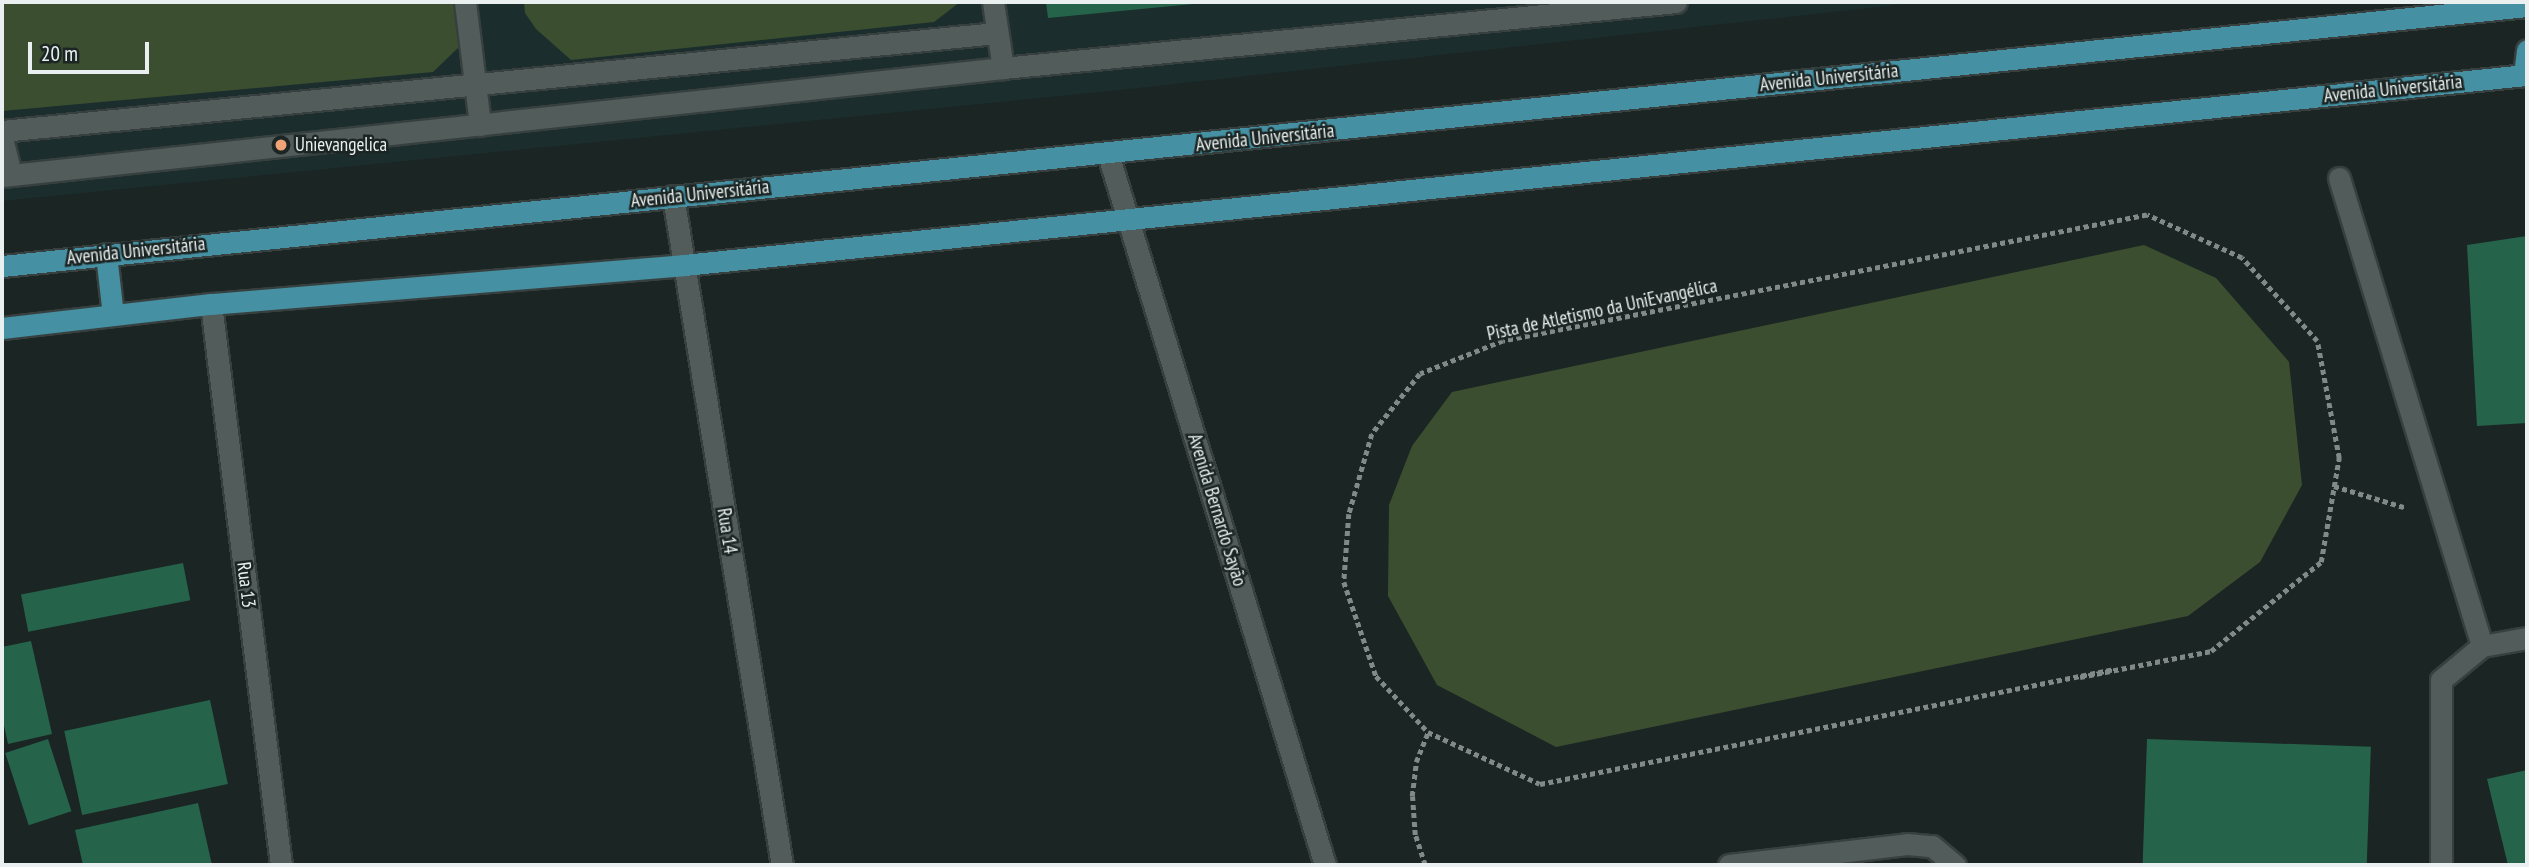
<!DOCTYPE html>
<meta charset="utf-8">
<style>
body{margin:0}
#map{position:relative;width:2529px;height:867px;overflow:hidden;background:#1b2524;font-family:"PT Sans Narrow",sans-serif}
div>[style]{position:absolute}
.built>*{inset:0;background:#1b2e2d}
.green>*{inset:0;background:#3b4f30}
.building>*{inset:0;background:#25644a;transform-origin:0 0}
.path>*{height:4.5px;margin-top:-2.25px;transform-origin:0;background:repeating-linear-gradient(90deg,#828a89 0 5px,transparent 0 8.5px)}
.roads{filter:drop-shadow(2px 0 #37403f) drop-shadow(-2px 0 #37403f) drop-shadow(0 2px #37403f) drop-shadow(0 -2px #37403f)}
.service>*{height:21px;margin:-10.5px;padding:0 10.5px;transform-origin:10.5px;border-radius:10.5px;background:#515c5b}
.minor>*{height:21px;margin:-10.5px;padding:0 10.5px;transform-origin:10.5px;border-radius:10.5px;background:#515c5b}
.primary>*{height:21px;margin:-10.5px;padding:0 10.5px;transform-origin:10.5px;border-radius:10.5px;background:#4590a2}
.dots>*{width:19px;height:19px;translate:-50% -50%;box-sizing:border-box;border:4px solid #1b2524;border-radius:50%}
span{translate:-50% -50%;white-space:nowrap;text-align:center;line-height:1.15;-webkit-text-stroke:5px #1b2524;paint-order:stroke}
.street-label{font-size:19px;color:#eaf0f0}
.poi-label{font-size:19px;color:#eaf0f0}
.left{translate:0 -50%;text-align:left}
.frame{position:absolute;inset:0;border:4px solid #eaf0f0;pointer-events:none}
.scale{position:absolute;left:28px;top:42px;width:121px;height:32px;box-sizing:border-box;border:4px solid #eaf0f0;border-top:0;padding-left:9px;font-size:21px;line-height:24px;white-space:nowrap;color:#eaf0f0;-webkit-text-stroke:5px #1b2524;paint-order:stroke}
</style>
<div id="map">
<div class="built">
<div style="clip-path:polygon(2px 2px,1923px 2px,1120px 90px,2px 201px)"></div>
</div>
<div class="green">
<div style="clip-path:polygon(2px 2px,454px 2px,459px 47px,433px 72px,2px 111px)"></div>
<div style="clip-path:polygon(524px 2px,960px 2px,934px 22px,571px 60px,536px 29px,525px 13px)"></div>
<div style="clip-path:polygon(2144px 245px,2216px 278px,2289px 362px,2302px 485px,2260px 562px,2188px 616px,1556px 747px,1437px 685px,1388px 596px,1389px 505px,1412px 446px,1452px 392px)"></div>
</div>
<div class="building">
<div style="clip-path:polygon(1046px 2px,1193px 2px,1193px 4px,1048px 18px)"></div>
<div style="clip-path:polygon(2527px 236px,2527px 423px,2477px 426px,2467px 245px)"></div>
<div style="left:183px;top:563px;width:38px;height:165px;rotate:79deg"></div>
<div style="clip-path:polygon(31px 641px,52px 734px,8px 744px,2px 716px,2px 647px)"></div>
<div style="left:210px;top:700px;width:86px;height:149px;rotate:78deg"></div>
<div style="left:48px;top:739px;width:76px;height:45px;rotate:72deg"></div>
<div style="left:2147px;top:739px;width:224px;height:126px;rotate:2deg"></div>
<div style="clip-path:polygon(2527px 770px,2527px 865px,2508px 865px,2487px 779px)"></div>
<div style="clip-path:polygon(198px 803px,212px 865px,83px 865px,75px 830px)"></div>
</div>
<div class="path">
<div style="left:2334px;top:486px;width:76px;rotate:16.8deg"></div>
<div style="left:2080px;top:677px;width:134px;rotate:-11.2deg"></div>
<div style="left:2211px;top:651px;width:141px;rotate:-39deg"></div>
<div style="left:2321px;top:562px;width:106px;rotate:-80.2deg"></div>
<div style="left:2339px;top:458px;width:119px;rotate:-100.6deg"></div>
<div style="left:2317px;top:341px;width:112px;rotate:-132.1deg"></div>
<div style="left:2242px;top:258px;width:104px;rotate:-155.6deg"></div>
<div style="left:2147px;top:215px;width:656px;rotate:168.93deg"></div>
<div style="left:1503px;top:341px;width:89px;rotate:158.3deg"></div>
<div style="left:1420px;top:374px;width:77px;rotate:128.7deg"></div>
<div style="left:1372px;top:434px;width:83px;rotate:106deg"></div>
<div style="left:1349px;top:514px;width:68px;rotate:94.2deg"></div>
<div style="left:1344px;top:582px;width:99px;rotate:71.2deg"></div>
<div style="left:1376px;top:676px;width:76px;rotate:47.1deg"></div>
<div style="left:1428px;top:732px;width:123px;rotate:24.9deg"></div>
<div style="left:1540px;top:784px;width:586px;rotate:-11.31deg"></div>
<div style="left:1425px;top:865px;width:32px;rotate:-108deg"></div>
<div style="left:1415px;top:835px;width:39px;rotate:-94deg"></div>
<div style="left:1412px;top:796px;width:34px;rotate:-83deg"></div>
<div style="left:1416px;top:762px;width:32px;rotate:-68deg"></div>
</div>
<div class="roads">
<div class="service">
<div style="left:465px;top:2px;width:124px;rotate:83deg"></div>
<div style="left:993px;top:2px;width:67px;rotate:81.4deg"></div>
<div style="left:2px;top:131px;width:1000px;rotate:-5.63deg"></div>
<div style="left:2px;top:138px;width:38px;rotate:76deg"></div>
<div style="left:2px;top:176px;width:1007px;rotate:-6.16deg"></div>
<div style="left:1003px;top:68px;width:676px;rotate:-5.6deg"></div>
<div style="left:2339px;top:178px;width:489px;rotate:73deg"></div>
<div style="left:1729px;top:865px;width:179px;rotate:-6.7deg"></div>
<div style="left:1907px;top:844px;width:25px;rotate:5deg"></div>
<div style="left:1932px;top:846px;width:30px;rotate:40deg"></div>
<div style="left:2441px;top:865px;width:185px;rotate:-90deg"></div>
<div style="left:2441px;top:680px;width:53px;rotate:-39.7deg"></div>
<div style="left:2482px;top:646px;width:46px;rotate:-10.1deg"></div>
</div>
<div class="minor">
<div style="left:1108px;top:154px;width:743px;rotate:73.03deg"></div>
<div style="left:673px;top:196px;width:678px;rotate:80.75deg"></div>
<div style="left:211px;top:304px;width:565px;rotate:82.89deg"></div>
</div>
<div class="primary">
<div style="left:2524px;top:75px;width:25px;rotate:-83deg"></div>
<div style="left:106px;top:254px;width:61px;rotate:83.5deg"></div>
<div style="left:2px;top:266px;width:2538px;rotate:-5.88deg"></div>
<div style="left:2px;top:328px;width:210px;rotate:-6.6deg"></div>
<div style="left:211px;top:304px;width:475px;rotate:-4.7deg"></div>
<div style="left:684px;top:265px;width:1853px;rotate:-5.89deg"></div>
</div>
</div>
<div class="dots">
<div style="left:281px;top:145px;background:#efa377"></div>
</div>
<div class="street-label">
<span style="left:1829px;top:78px;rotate:-6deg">Avenida Universitária</span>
<span style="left:2393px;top:89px;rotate:-6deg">Avenida Universitária</span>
<span style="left:1265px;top:138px;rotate:-6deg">Avenida Universitária</span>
<span style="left:700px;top:194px;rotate:-6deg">Avenida Universitária</span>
<span style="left:136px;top:251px;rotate:-6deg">Avenida Universitária</span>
<span style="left:1602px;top:310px;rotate:-12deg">Pista de Atletismo da UniEvangélica</span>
<span style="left:1217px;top:510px;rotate:73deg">Avenida Bernardo Sayão</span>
<span style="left:727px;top:531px;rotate:81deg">Rua 14</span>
<span style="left:246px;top:585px;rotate:83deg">Rua 13</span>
</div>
<div class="poi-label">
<span class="left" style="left:295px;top:145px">Unievangelica</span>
</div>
<div class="frame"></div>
<div class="scale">20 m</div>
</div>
